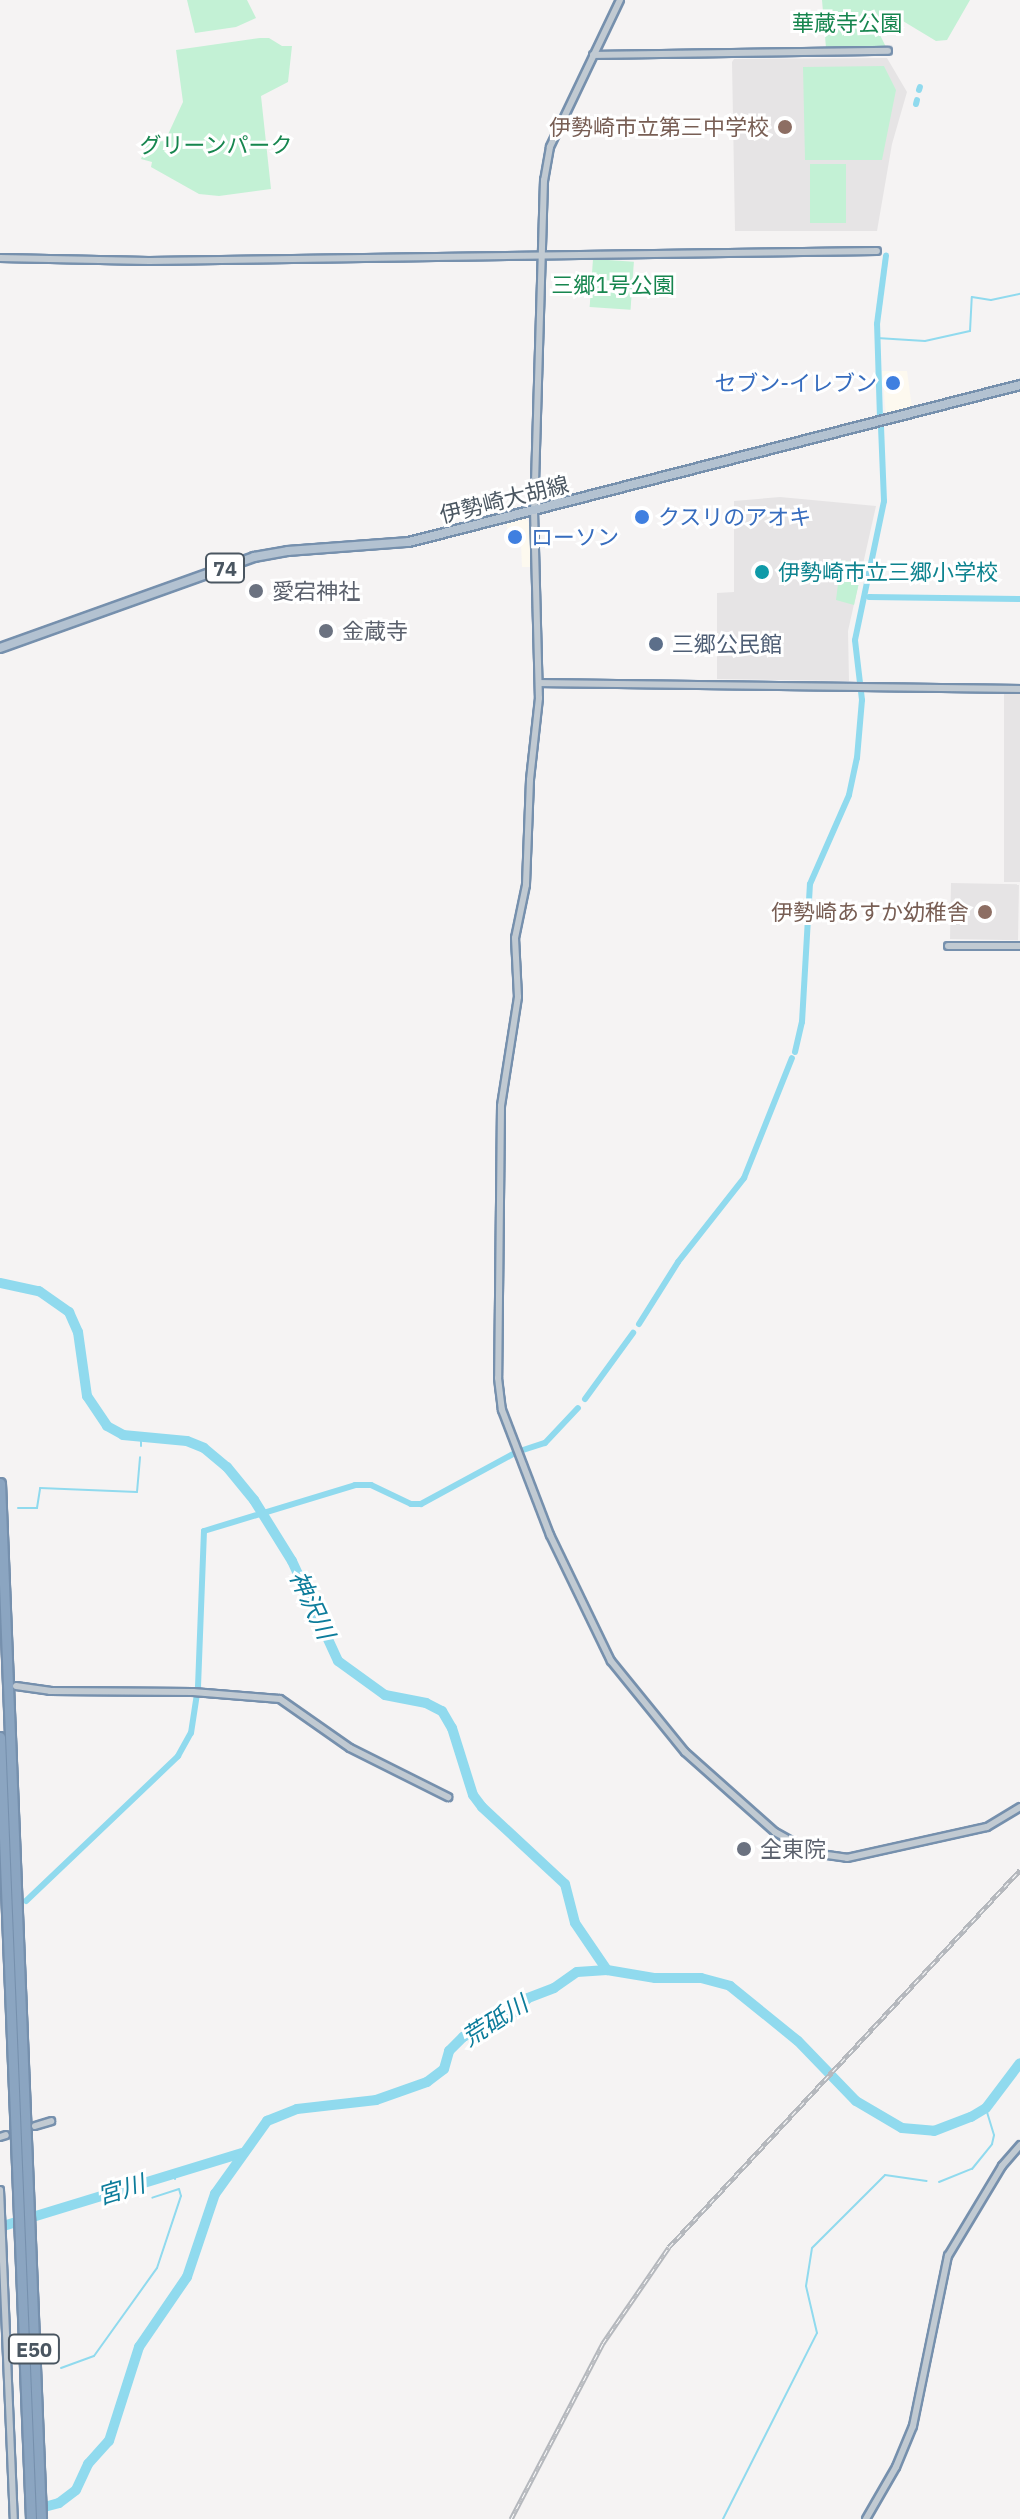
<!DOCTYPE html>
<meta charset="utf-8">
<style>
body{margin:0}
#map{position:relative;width:1020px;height:2519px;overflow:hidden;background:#f5f3f3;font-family:"IBM Plex Sans","Noto Sans JP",sans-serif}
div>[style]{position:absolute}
.commercial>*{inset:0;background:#fdf9ef}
.education>*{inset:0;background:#e6e4e5;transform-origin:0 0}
.green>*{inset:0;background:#c3f1d5;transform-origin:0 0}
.stream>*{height:2px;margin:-1px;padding:0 1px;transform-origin:1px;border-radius:1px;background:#90daee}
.canal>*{height:6px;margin:-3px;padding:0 3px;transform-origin:3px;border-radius:3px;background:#90daee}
.river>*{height:10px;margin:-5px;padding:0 5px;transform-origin:5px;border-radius:5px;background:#90daee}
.roads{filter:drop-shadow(2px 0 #7690ad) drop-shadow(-2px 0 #7690ad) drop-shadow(0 2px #7690ad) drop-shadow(0 -2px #7690ad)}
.minor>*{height:6px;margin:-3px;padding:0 3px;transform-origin:3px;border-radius:3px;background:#c1cad2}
.major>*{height:8px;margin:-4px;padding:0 4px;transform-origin:4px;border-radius:4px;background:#b3c2d1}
.highway>*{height:9px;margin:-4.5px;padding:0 4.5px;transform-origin:4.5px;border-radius:4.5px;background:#8ba5c1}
.rail>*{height:5px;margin-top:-2.5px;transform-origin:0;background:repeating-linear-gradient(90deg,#fff 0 6px,#b5b8bd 0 12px);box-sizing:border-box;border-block:2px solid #b5b8bd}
.dots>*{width:22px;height:22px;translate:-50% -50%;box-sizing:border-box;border:4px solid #fff;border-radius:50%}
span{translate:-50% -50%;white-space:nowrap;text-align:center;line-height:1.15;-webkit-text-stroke:6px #fff;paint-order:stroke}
.shield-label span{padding:2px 6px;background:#fff;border:2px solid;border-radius:6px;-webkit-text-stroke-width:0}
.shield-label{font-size:20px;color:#4a5661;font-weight:700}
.park-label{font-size:22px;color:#17864f}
.education-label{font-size:22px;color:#785e54}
.right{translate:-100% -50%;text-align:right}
.shop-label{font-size:22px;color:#366cbe}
.left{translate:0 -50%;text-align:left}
.street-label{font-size:22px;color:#4a5661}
.culture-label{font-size:22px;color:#0d838f}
.worship-label{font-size:22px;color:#5b616d}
.service-label{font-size:22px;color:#4e5e75}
.water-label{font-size:24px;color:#0c7c9b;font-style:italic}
</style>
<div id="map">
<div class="commercial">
<div style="clip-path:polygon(882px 371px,907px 371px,912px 408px,886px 416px)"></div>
<div style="clip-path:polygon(525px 516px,530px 525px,532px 567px,522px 567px,521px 544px,510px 543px,506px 522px)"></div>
</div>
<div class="education">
<div style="clip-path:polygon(887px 58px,907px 92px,892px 144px,877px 231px,735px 231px,732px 62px,734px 59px)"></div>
<div style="clip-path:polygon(780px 497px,876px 506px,848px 631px,849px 681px,717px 679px,717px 593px,734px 592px,734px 501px)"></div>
<div style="left:1004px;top:691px;width:16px;height:191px"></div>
<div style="left:951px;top:883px;width:68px;height:56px;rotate:1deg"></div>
</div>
<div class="green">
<div style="clip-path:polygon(187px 0,247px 0,256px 18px,236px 27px,195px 33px)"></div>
<div style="clip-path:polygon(822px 0,970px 0,947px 40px,936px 41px,888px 12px,877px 29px,886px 47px,826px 48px)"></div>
<div style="clip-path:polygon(260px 38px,269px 38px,282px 46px,292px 46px,288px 82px,261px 96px,271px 189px,219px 196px,199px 194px,151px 167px,152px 162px,141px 159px,148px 142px,165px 141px,183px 102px,176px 50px)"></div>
<div style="clip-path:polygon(884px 66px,896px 90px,882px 160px,805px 160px,803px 67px)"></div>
<div style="left:810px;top:164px;width:36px;height:59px"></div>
<div style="left:593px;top:259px;width:41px;height:48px;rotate:4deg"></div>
<div style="clip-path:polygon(841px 560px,863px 565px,854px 605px,836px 600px)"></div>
</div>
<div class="stream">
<div style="left:877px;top:338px;width:48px;rotate:3.6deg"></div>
<div style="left:925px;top:341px;width:46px;rotate:-12.5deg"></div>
<div style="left:970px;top:331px;width:34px;rotate:-87deg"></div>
<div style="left:972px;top:297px;width:19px;rotate:9deg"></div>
<div style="left:991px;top:300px;width:30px;rotate:-12deg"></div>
<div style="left:141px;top:1446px;width:10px;rotate:-90deg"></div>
<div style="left:18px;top:1508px;width:19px"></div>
<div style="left:37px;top:1508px;width:20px;rotate:-81deg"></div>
<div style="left:40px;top:1488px;width:97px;rotate:2.4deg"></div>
<div style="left:137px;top:1492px;width:35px;rotate:-85deg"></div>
<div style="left:175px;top:2176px;width:3px;rotate:90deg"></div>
<div style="left:939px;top:2182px;width:35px;rotate:-22deg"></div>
<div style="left:972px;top:2169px;width:32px;rotate:-51deg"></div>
<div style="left:992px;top:2144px;width:9px;rotate:-77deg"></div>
<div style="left:994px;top:2135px;width:28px;rotate:-107deg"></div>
<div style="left:61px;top:2368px;width:35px;rotate:-20deg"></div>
<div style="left:94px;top:2356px;width:108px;rotate:-54.4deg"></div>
<div style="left:157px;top:2268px;width:76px;rotate:-71.6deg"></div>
<div style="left:181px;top:2196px;width:7px;rotate:-106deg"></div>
<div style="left:179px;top:2189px;width:28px;rotate:162deg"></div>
<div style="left:723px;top:2519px;width:208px;rotate:-63.2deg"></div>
<div style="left:817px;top:2333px;width:48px;rotate:-103.2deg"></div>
<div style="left:806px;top:2286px;width:38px;rotate:-81deg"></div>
<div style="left:812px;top:2248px;width:103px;rotate:-45deg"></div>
<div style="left:885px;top:2175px;width:42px;rotate:8.1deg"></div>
</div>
<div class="canal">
<div style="left:919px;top:90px;width:3px;rotate:-72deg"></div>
<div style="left:916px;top:104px;width:4px;rotate:-76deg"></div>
<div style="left:880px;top:418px;width:94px;rotate:-91.8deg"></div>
<div style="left:877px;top:324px;width:69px;rotate:-82.5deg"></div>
<div style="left:869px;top:597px;width:151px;rotate:0.8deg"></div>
<div style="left:795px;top:1052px;width:31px;rotate:-77deg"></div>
<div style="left:802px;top:1022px;width:138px;rotate:-86.7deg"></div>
<div style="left:810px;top:884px;width:97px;rotate:-66.3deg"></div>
<div style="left:849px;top:795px;width:38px;rotate:-78deg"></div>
<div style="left:857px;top:758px;width:58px;rotate:-85.1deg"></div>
<div style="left:862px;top:700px;width:60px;rotate:-96.7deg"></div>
<div style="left:855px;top:640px;width:142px;rotate:-78.2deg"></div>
<div style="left:884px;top:501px;width:76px;rotate:-92.3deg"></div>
<div style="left:639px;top:1324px;width:73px;rotate:-57.8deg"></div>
<div style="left:678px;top:1262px;width:107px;rotate:-51.8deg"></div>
<div style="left:744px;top:1178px;width:129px;rotate:-68.2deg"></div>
<div style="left:585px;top:1399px;width:82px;rotate:-54deg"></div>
<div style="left:523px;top:1450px;width:23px;rotate:-18deg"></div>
<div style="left:545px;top:1443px;width:48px;rotate:-46.7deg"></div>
<div style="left:26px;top:1901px;width:210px;rotate:-43.6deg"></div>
<div style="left:178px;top:1756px;width:26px;rotate:-61deg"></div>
<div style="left:191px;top:1733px;width:47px;rotate:-81.3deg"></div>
<div style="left:198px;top:1687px;width:156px;rotate:-87.8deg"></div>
<div style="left:204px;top:1531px;width:158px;rotate:-16.9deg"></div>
<div style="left:355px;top:1485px;width:16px"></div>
<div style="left:371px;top:1485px;width:44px;rotate:25.4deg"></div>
<div style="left:411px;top:1504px;width:10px"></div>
<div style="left:421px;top:1504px;width:105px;rotate:-28.5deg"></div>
</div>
<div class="river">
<div style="left:0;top:1283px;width:40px;rotate:12deg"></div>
<div style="left:39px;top:1291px;width:37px;rotate:35deg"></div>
<div style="left:69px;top:1312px;width:22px;rotate:66deg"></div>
<div style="left:78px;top:1332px;width:65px;rotate:82deg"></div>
<div style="left:87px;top:1396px;width:36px;rotate:56deg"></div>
<div style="left:107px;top:1426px;width:18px;rotate:29deg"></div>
<div style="left:123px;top:1435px;width:64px;rotate:5.4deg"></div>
<div style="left:187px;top:1441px;width:18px;rotate:22deg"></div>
<div style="left:204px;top:1448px;width:30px;rotate:40deg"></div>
<div style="left:227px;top:1467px;width:43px;rotate:50.7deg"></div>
<div style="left:254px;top:1500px;width:72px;rotate:58.1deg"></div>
<div style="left:292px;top:1561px;width:110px;rotate:65.3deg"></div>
<div style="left:338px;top:1661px;width:58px;rotate:35.9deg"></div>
<div style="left:385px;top:1695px;width:42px;rotate:11deg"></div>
<div style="left:426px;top:1703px;width:18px;rotate:27deg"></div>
<div style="left:442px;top:1711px;width:20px;rotate:60deg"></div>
<div style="left:452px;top:1728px;width:70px;rotate:72.6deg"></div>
<div style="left:473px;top:1795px;width:15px;rotate:53deg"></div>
<div style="left:482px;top:1807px;width:113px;rotate:42.9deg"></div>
<div style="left:565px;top:1884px;width:40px;rotate:75.6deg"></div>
<div style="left:575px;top:1923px;width:57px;rotate:55.8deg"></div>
<div style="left:0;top:2227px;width:253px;rotate:-17deg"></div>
<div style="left:48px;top:2506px;width:11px;rotate:-15deg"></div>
<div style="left:59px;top:2503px;width:21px;rotate:-37deg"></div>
<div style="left:76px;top:2490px;width:29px;rotate:-65deg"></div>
<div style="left:88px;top:2464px;width:31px;rotate:-48deg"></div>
<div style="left:109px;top:2441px;width:99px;rotate:-72.3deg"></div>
<div style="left:139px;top:2347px;width:85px;rotate:-55.6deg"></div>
<div style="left:187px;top:2277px;width:88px;rotate:-71.4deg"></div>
<div style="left:215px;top:2194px;width:90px;rotate:-54.5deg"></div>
<div style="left:267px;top:2121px;width:32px;rotate:-22deg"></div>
<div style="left:297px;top:2109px;width:80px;rotate:-6.5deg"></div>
<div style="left:376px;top:2100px;width:54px;rotate:-19.4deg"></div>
<div style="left:427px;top:2082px;width:21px;rotate:-37deg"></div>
<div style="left:444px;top:2069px;width:19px;rotate:-74deg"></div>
<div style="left:449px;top:2051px;width:20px;rotate:-45deg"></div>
<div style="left:463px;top:2037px;width:58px;rotate:-25.7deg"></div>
<div style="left:515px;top:2012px;width:19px;rotate:-47deg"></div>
<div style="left:528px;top:1998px;width:28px;rotate:-21deg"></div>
<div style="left:554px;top:1988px;width:28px;rotate:-35deg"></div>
<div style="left:577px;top:1972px;width:30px;rotate:-4deg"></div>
<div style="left:607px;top:1970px;width:49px;rotate:9.5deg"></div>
<div style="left:655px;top:1978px;width:46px"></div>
<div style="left:701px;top:1978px;width:30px;rotate:15deg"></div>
<div style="left:730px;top:1986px;width:87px;rotate:39deg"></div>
<div style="left:798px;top:2041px;width:83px;rotate:46deg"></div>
<div style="left:856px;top:2101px;width:53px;rotate:30.4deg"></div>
<div style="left:902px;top:2128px;width:32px;rotate:5deg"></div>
<div style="left:934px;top:2131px;width:40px;rotate:-21deg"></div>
<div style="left:971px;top:2117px;width:17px;rotate:-31deg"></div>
<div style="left:986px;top:2108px;width:56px;rotate:-52.9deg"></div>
</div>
<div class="roads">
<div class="minor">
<div style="left:620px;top:0;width:163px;rotate:115.5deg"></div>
<div style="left:550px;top:147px;width:34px;rotate:100deg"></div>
<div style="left:544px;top:180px;width:330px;rotate:91.7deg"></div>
<div style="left:534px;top:510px;width:188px;rotate:88.5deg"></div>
<div style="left:539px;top:698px;width:82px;rotate:96.3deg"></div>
<div style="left:530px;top:780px;width:105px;rotate:92.2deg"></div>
<div style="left:526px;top:885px;width:54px;rotate:101.7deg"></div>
<div style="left:515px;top:938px;width:59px;rotate:87.1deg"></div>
<div style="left:518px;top:997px;width:110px;rotate:98.9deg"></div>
<div style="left:501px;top:1106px;width:272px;rotate:90.6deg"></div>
<div style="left:498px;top:1378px;width:32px;rotate:83deg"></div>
<div style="left:502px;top:1410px;width:134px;rotate:69deg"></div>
<div style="left:550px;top:1535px;width:140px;rotate:64.2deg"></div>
<div style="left:611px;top:1661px;width:117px;rotate:50.9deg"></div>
<div style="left:685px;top:1752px;width:120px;rotate:41.6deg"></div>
<div style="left:775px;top:1832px;width:43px;rotate:28.9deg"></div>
<div style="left:813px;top:1853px;width:34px;rotate:8deg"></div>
<div style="left:847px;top:1858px;width:143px;rotate:-12.5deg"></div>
<div style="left:987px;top:1827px;width:39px;rotate:-31deg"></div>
<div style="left:593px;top:55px;width:295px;rotate:-0.8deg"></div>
<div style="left:0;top:258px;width:149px;rotate:1.2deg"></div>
<div style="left:149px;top:261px;width:728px;rotate:-0.79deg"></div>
<div style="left:539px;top:683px;width:481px;rotate:0.7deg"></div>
<div style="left:948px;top:946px;width:72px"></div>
<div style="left:16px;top:1686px;width:34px;rotate:8deg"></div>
<div style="left:50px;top:1691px;width:143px;rotate:0.4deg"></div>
<div style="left:193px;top:1692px;width:87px;rotate:4.6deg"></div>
<div style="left:280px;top:1699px;width:85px;rotate:35deg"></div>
<div style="left:350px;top:1748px;width:110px;rotate:26.6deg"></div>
<div style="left:35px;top:2126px;width:17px;rotate:-17deg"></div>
<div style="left:0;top:2137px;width:6px;rotate:-18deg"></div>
<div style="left:0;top:2190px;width:329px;rotate:87.6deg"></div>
<div style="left:866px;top:2519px;width:60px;rotate:-60deg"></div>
<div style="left:896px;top:2467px;width:44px;rotate:-67.5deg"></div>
<div style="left:913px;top:2426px;width:174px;rotate:-78.4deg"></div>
<div style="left:948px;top:2256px;width:105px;rotate:-59deg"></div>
<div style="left:1002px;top:2166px;width:28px;rotate:-49deg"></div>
</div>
<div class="major">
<div style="left:0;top:648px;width:270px;rotate:-19.7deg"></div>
<div style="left:254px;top:557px;width:35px;rotate:-10deg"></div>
<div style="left:288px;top:551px;width:121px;rotate:-4.3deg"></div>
<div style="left:409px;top:542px;width:631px;rotate:-14.41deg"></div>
</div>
<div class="highway">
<div style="left:0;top:1483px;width:1037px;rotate:87.73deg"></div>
<div style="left:0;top:1737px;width:783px;rotate:87.73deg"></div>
</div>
</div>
<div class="rail">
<div style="left:511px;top:2519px;width:199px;rotate:-62.4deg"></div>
<div style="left:603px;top:2343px;width:116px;rotate:-55.5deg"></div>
<div style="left:669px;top:2247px;width:515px;rotate:-47.05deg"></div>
</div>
<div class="dots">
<div style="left:785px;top:127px;background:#8d6e63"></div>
<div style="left:893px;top:383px;background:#3f7fe0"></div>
<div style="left:642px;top:517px;background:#3f7fe0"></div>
<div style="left:515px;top:537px;background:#3f7fe0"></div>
<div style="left:762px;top:572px;background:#0f9aa8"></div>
<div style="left:256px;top:591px;background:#6b7280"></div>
<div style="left:326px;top:631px;background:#6b7280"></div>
<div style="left:656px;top:644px;background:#5c6f8a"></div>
<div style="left:985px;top:912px;background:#8d6e63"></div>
<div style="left:744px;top:1849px;background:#6b7280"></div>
</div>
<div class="shield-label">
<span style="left:225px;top:568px">74</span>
<span style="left:34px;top:2349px">E50</span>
</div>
<div class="park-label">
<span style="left:847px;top:23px">華蔵寺公園</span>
<span style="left:216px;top:145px">グリーンパーク</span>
<span style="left:613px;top:285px">三郷1号公園</span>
</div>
<div class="education-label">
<span class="right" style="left:769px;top:127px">伊勢崎市立第三中学校</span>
<span class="right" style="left:969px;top:912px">伊勢崎あすか幼稚舎</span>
</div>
<div class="shop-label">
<span class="right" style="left:877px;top:383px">セブン-イレブン</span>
<span class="left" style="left:658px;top:517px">クスリのアオキ</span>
<span class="left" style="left:531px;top:537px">ローソン</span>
</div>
<div class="street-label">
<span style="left:504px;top:499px;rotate:-14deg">伊勢崎大胡線</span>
</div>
<div class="culture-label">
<span class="left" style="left:778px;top:572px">伊勢崎市立三郷小学校</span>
</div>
<div class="worship-label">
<span class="left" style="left:272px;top:591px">愛宕神社</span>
<span class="left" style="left:342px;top:631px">金蔵寺</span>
<span class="left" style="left:760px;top:1849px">全東院</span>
</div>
<div class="service-label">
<span class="left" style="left:672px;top:644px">三郷公民館</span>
</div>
<div class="water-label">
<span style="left:312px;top:1605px;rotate:65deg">神沢川</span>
<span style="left:495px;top:2021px;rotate:-32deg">荒砥川</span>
<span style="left:121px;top:2190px;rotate:-17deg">宮川</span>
</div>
</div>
